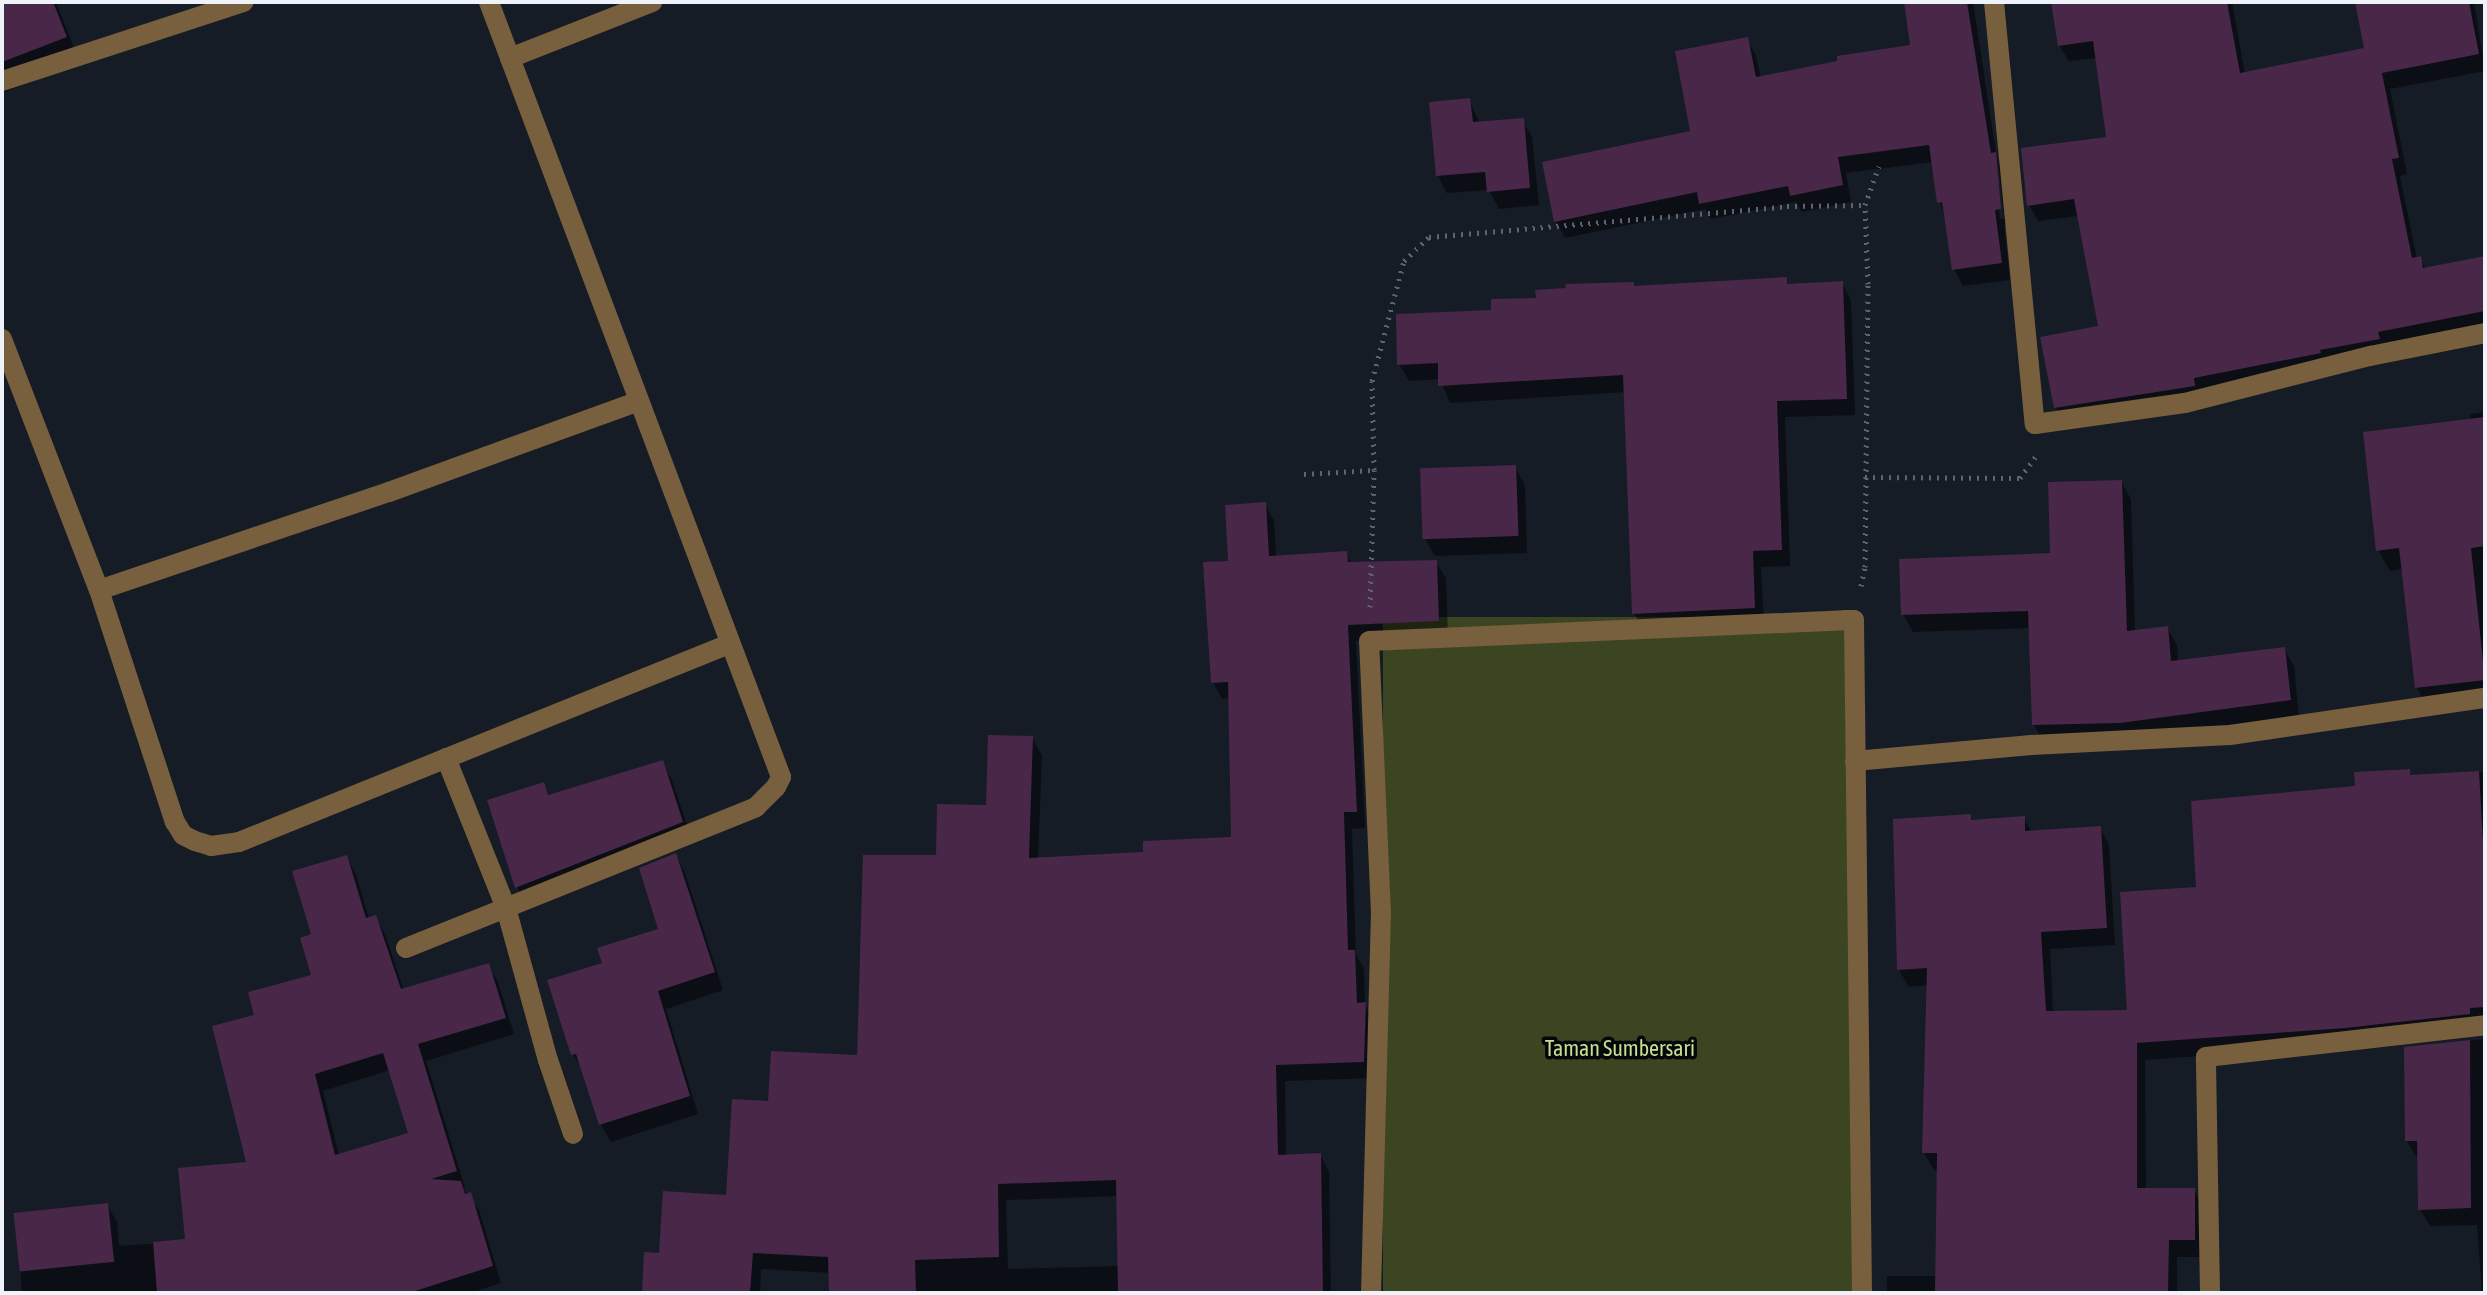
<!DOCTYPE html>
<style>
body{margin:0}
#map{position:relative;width:2487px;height:1295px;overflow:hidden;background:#151c26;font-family:"Asap Condensed",sans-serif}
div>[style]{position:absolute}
.green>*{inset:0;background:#3b4522;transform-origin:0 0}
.shadow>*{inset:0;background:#0007}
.building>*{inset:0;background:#482748;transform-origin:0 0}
.path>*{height:5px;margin-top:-2.5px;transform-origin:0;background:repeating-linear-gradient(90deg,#5e646d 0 2px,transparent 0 8px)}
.minor>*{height:20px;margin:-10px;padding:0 10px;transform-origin:10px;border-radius:10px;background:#785f3d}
span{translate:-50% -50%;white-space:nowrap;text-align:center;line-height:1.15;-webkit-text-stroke:7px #04060a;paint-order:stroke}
.park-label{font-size:22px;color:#c7de93}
.frame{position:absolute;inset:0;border:4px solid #eef3fa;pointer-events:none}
</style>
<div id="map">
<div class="green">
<div style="left:1859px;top:617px;width:676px;height:476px;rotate:90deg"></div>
</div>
<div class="shadow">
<div style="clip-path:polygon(2px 2px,56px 2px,80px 63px,2px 93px)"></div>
<div style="clip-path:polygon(evenodd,1907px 2px,1973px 2px,1997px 159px,2004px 171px,2009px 226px,2004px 226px,2010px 280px,1963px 286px,1954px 269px,1933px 162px,1846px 173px,1851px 202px,1802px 212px,1796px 202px,1711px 219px,1705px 209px,1565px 238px,1556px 221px,1693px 133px,1747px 39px,1756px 56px,1761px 79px,1913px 47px,1907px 2px,1994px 157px,1998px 162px,2004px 219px,2000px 219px,1994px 157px)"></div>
<div style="clip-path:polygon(2053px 2px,2232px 2px,2245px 74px,2366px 49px,2357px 2px,2474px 2px,2485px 71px,2390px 89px,2407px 174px,2400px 176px,2417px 259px,2420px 258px,2426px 269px,2485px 258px,2485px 326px,2065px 424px,2056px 408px,2101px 328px,2079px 216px,2038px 221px,2029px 205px,2109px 138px,2098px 58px,2069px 61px,2059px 45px)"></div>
<div style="clip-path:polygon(1469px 100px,1480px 124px,1522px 120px,1532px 137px,1539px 205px,1499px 209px,1489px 190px,1447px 193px,1438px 176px)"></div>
<div style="clip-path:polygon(1785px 279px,1789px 286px,1842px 283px,1851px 300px,1855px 415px,1785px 417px,1790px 566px,1761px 567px,1764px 625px,1643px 630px,1634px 613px,1626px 392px,1450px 403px,1440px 379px,1409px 381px,1399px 364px,1493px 312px,1635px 288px)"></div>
<div style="clip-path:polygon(2485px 412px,2485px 702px,2429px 709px,2417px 688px,2403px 569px,2390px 571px,2378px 550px,2471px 421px,2470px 414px)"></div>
<div style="clip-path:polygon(1515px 467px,1525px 485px,1527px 553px,1435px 556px,1425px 539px)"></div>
<div style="clip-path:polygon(2121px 482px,2131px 499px,2135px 632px,2167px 628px,2177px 645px,2178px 662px,2284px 649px,2294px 666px,2299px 717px,2131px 739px,2044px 742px,2034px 725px,2030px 628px,1913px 632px,1903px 614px,2052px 555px)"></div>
<div style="clip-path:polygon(evenodd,1264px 504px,1274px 520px,1276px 558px,1346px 553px,1352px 564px,1436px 562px,1446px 578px,1448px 637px,1356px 641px,1365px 828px,1352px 829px,1356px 955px,1364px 968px,1365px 1005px,1374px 1021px,1373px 1078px,1285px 1081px,1286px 1156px,1320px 1155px,1329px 1172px,1331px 1293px,831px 1293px,830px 1273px,761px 1269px,760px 1293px,644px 1293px,661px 1255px,728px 1197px,770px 1104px,859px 1057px,938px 857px,988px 807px,1032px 738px,1042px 755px,1038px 859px,1145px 854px,1233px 839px,1230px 698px,1222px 699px,1213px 682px,1230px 563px,1264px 504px,1118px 1196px,1120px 1266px,1008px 1269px,1006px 1200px,1118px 1196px)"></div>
<div style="clip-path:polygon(662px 763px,672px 780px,692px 840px,527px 904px,517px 887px,543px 785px,550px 797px)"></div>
<div style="clip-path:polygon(2409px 771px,2412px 777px,2485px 772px,2485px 1030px,2355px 1045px,2145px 1060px,2146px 1190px,2194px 1190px,2204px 1207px,2204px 1257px,2177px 1257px,2177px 1293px,1887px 1293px,1887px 1276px,1938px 1276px,1939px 1170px,1934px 1170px,1924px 1153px,1928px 985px,1909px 987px,1899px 970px,1970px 816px,1973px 821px,2024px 818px,2032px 833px,2100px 828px,2109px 845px,2115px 945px,2050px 949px,2053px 1013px,2129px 1012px,2199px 889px,2357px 788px)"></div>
<div style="clip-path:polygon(676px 856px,685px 873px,723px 990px,666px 1009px,698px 1114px,611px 1142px,601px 1125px,584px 1071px,573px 1055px,605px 964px,661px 930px)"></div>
<div style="clip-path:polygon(evenodd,346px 857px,356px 874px,369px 919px,375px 918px,385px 934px,404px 991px,488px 965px,498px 982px,514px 1034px,426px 1061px,465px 1188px,463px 1188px,479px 1210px,501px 1283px,470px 1293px,22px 1293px,16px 1213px,107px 1205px,117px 1222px,119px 1246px,187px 1241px,248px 1163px,256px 1016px,314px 977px,313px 936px,346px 857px,390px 1070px,410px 1134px,339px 1156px,323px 1091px,390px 1070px)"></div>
<div style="clip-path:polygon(2485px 1039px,2485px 1293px,2482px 1293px,2477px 1225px,2430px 1226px,2420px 1209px,2417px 1158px,2407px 1141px,2406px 1049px)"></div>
</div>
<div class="building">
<div style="clip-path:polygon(2px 2px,53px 2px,67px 37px,2px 62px)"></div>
<div style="clip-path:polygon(1904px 2px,1967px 2px,1991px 153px,1996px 152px,2001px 209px,1995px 210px,2002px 263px,1952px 270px,1942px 202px,1937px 203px,1929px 145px,1838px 157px,1843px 185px,1790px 196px,1788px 186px,1699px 204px,1697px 192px,1554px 222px,1542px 162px,1690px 131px,1675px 51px,1748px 37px,1756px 77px,1837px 61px,1837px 56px,1910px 45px)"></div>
<div style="clip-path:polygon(2051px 2px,2227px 2px,2240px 73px,2364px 48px,2355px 2px,2469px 2px,2479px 54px,2382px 73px,2399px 158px,2392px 159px,2412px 258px,2421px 256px,2423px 268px,2485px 256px,2485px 311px,2378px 332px,2380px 339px,2320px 350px,2321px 353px,2194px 378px,2195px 386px,2054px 408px,2040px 337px,2098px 326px,2074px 199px,2027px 206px,2021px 148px,2106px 137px,2093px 41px,2058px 46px)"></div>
<div style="clip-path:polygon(1470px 98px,1473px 122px,1524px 118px,1530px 188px,1487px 192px,1485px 172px,1436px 176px,1429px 102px)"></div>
<div style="clip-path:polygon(1787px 277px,1787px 284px,1843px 281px,1847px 399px,1777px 401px,1782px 550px,1753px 551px,1755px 608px,1632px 614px,1623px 375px,1438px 386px,1438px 363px,1397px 365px,1396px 314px,1491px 310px,1491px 299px,1536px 298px,1535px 290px,1566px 288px,1565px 284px,1634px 282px,1634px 286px)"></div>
<div style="clip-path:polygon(2485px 417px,2485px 546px,2471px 548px,2485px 680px,2415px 688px,2399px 548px,2376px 551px,2363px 432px)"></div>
<div style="left:1516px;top:465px;width:71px;height:96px;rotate:88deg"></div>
<div style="clip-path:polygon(2122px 480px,2127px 631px,2168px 626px,2171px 661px,2285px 647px,2291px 700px,2120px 723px,2032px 725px,2028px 611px,1901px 615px,1899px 559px,2050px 553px,2048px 482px)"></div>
<div style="clip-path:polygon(1266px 502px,1269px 556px,1347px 551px,1348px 562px,1437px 560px,1439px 621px,1348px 625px,1357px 812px,1344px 812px,1348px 950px,1355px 950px,1357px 1003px,1366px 1002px,1364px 1062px,1276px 1065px,1278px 1155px,1321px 1153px,1323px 1293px,1118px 1293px,1116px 1180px,998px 1184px,999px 1257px,915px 1260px,916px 1293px,829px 1293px,828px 1257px,753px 1253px,750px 1293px,642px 1293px,644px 1252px,659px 1253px,663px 1191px,726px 1195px,732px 1099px,768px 1101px,771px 1051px,857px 1055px,863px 855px,936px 855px,937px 804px,986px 805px,988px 735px,1033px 736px,1029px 858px,1143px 852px,1143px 841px,1231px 837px,1228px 682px,1211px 683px,1203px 562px,1228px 561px,1225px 505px)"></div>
<div style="clip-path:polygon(663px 760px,683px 822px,515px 888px,487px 800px,544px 782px,548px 795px)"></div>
<div style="clip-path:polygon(2410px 769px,2410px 775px,2479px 771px,2485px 877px,2485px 1007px,2470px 1008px,2470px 1014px,2345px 1028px,2137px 1043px,2137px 1188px,2195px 1188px,2195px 1240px,2169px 1240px,2168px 1293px,1935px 1293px,1937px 1153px,1922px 1153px,1927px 968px,1897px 970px,1893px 819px,1971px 814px,1971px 820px,2025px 816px,2025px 831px,2101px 826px,2107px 928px,2041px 932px,2046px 1011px,2127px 1010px,2120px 892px,2196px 887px,2191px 801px,2355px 786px,2354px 772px)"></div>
<div style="clip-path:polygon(676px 853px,715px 972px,658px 991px,690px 1096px,599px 1125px,576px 1054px,571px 1055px,547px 980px,602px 963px,597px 948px,658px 929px,639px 868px)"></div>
<div style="clip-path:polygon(evenodd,347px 855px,366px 918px,376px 915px,401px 989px,489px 963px,506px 1018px,418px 1044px,457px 1171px,431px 1179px,461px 1181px,465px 1194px,471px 1192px,493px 1266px,409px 1293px,157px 1293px,153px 1242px,185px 1239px,178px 1168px,246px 1162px,212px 1026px,254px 1015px,248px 992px,311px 975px,300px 938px,311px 934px,292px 871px,347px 855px,383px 1053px,408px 1133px,335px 1155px,315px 1074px,383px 1053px)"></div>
<div style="clip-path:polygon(2470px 1040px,2471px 1208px,2418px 1210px,2417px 1141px,2405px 1141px,2404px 1047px)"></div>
<div style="left:108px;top:1203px;width:59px;height:95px;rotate:84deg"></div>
</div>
<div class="path">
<div style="left:1304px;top:474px;width:70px;rotate:-3.3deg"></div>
<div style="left:1865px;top:477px;width:155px;rotate:0.4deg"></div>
<div style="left:2020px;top:478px;width:26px;rotate:-54deg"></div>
<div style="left:1861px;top:586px;width:19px;rotate:-78deg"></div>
<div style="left:1865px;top:567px;width:283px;rotate:-89.4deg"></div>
<div style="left:1868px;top:284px;width:79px;rotate:-92.2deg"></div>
<div style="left:1865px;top:205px;width:41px;rotate:-70.3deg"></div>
<div style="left:1370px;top:607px;width:137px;rotate:-88.3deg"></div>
<div style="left:1374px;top:470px;width:89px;rotate:-91.3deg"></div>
<div style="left:1372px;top:381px;width:124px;rotate:-75.1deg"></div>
<div style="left:1404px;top:261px;width:35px;rotate:-44deg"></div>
<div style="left:1429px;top:237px;width:359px;rotate:-4.9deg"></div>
<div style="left:1787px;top:206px;width:78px;rotate:-0.7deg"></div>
</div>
<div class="minor">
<div style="left:1994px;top:2px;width:424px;rotate:84.5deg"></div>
<div style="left:2035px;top:424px;width:151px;rotate:-8deg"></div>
<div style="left:2185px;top:403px;width:191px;rotate:-14.3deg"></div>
<div style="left:2370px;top:356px;width:117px;rotate:-11.3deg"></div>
<div style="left:510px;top:58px;width:153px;rotate:-21.5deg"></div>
<div style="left:2px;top:81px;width:254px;rotate:-18.1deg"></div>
<div style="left:2px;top:339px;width:269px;rotate:68.9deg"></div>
<div style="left:99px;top:590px;width:244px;rotate:71.9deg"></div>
<div style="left:175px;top:822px;width:15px;rotate:58deg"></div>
<div style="left:183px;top:835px;width:13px;rotate:27deg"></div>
<div style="left:195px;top:841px;width:17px;rotate:17deg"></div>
<div style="left:211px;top:846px;width:28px;rotate:-8deg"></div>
<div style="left:239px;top:842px;width:528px;rotate:-22deg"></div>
<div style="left:99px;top:590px;width:306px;rotate:-18.7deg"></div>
<div style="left:389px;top:492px;width:266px;rotate:-20deg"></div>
<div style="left:446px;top:758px;width:162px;rotate:68.2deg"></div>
<div style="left:506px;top:908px;width:158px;rotate:74.6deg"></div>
<div style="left:548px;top:1060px;width:78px;rotate:71.3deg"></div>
<div style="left:1855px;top:761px;width:177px;rotate:-5.2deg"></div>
<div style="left:2031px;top:745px;width:199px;rotate:-2.9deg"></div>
<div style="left:2230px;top:735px;width:258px;rotate:-8.3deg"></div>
<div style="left:406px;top:948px;width:377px;rotate:-21.9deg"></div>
<div style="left:756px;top:807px;width:28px;rotate:-45deg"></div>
<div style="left:776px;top:787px;width:11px;rotate:-63deg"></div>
<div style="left:781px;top:777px;width:828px;rotate:-110.65deg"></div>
<div style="left:1371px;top:1293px;width:379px;rotate:-88.5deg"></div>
<div style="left:1381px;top:914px;width:273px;rotate:-92.5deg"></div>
<div style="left:1369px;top:641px;width:476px;rotate:-2.5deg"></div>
<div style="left:1845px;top:620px;width:9px"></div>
<div style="left:1854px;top:620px;width:673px;rotate:89.32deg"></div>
<div style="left:2210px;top:1293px;width:236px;rotate:-91deg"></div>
<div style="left:2206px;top:1057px;width:281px;rotate:-6.5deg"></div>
</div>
<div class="park-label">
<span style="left:1620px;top:1049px">Taman Sumbersari</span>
</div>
<div class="frame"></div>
</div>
